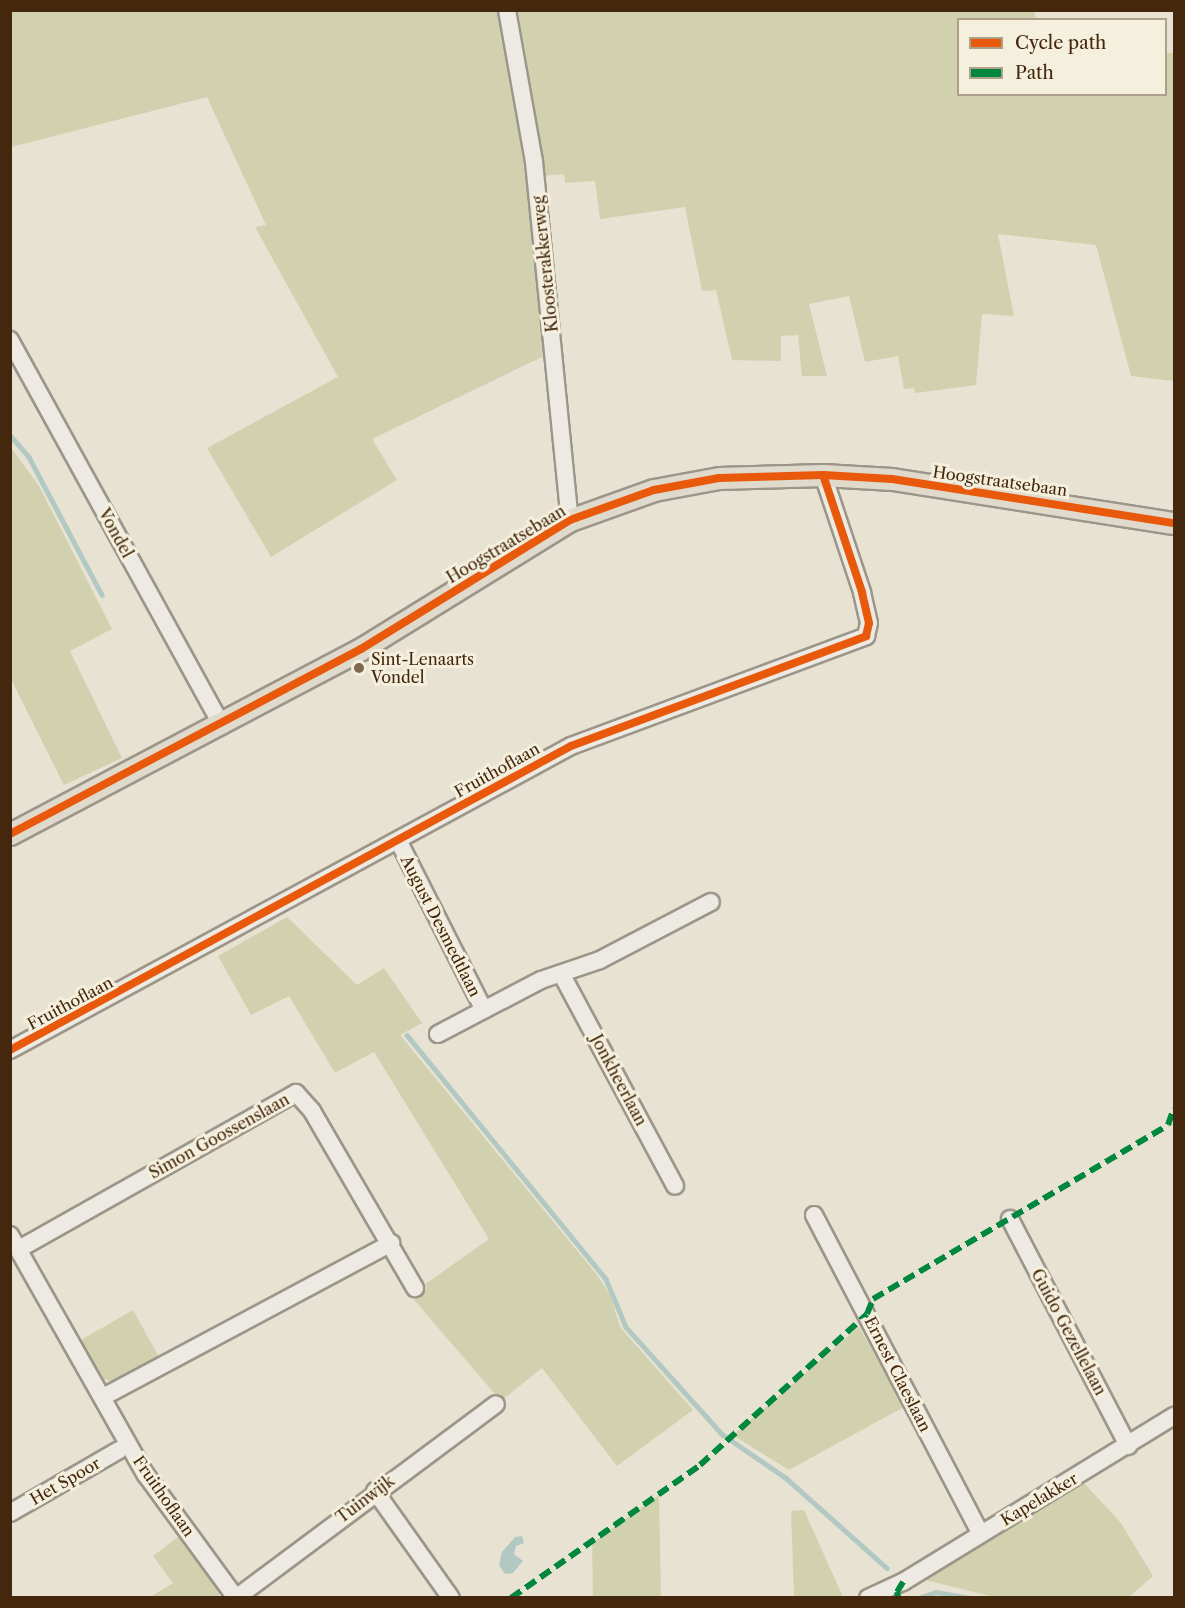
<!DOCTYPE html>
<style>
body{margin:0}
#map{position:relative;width:1185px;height:1608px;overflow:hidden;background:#e8e2d2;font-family:"Libre Caslon Text",serif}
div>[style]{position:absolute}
.green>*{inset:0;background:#d2d1af}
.water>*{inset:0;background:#b2c9c3}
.stream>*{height:4.5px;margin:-2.25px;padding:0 2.25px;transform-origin:2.25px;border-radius:2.25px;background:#b2c9c3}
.roads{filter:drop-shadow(2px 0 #9c9589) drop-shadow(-2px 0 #9c9589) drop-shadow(0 2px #9c9589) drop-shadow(0 -2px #9c9589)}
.minor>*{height:16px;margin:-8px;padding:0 8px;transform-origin:8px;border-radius:8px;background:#eceae2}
.major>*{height:21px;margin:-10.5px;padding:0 10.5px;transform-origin:10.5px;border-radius:10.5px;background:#e0dacd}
.quiet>*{height:6px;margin-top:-3px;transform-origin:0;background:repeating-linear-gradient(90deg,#00873e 0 12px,transparent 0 18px)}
.cycleway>*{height:8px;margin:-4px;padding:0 4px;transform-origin:4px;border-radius:4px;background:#e8590c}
.dots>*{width:16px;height:16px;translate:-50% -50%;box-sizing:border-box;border:3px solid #f5efdd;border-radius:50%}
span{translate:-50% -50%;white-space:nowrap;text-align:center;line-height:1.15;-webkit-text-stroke:6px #f5efdd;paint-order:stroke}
.street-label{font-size:16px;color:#44270d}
.poi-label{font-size:16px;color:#44270d}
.left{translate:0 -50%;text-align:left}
.frame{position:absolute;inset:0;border:12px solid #44270d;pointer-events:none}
.legend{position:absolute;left:957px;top:18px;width:210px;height:78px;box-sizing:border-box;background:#f5efdd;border:2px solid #ae9f8a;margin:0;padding:8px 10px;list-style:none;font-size:18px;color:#44270d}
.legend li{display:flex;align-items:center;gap:12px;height:30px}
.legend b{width:30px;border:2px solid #ae9f8a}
</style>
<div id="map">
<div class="green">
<div style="clip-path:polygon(11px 11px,502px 11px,533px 204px,546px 355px,372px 439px,397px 480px,271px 557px,207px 448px,338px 377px,255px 227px,266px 225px,207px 97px,11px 147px)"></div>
<div style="clip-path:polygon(516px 11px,1034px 11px,1036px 19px,958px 20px,958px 94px,1166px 94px,1166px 53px,1174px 53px,1174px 381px,1131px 376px,1096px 245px,998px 234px,1014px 316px,982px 314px,976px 385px,915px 393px,914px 388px,904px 389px,898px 356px,865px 362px,849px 296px,809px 304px,827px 376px,802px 376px,798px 335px,781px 336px,781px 361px,732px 360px,716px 290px,702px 291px,685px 207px,600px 219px,595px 181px,565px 183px,564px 174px,542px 176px)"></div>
<div style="clip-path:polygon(10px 446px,39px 486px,112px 629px,70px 651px,122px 758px,64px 785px,11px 679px)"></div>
<div style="clip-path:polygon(287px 917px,357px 985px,384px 968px,422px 1023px,400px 1035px,597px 1275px,610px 1295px,620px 1327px,693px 1410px,617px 1466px,542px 1368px,501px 1401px,410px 1295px,489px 1239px,374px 1052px,335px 1073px,289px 996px,251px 1015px,218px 956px)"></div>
<div style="clip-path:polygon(133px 1310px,159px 1357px,115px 1382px,103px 1379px,81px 1340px)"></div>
<div style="clip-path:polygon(859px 1327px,904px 1407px,789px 1470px,733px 1435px)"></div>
<div style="clip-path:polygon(1084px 1483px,1121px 1523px,1153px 1576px,1129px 1597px,994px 1597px,925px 1580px)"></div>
<div style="clip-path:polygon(659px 1495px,661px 1597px,593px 1597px,592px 1543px)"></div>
<div style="clip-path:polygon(804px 1510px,843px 1597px,794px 1597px,791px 1511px)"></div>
<div style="clip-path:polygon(182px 1534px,220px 1584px,219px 1597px,152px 1596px,173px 1583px,153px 1556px)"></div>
</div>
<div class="water">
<div style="clip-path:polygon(522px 1536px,524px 1543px,516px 1546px,514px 1554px,523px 1561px,513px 1573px,505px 1574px,499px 1565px,502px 1552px,515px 1537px)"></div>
</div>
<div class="stream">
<div style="left:10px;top:435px;width:29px;rotate:49deg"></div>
<div style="left:29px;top:457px;width:156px;rotate:62.1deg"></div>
<div style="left:407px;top:1035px;width:315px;rotate:50.8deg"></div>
<div style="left:606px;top:1279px;width:52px;rotate:67.4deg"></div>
<div style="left:626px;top:1327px;width:144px;rotate:48.1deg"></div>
<div style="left:722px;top:1434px;width:78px;rotate:34.5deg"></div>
<div style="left:786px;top:1478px;width:135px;rotate:41.7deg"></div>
<div style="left:919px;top:1598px;width:18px;rotate:-19deg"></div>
<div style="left:936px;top:1592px;width:34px;rotate:10deg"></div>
</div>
<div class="roads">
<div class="minor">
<div style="left:507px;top:10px;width:154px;rotate:79.9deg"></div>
<div style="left:534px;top:162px;width:360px;rotate:84.3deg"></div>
<div style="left:10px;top:340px;width:440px;rotate:61.2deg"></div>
<div style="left:399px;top:842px;width:188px;rotate:63.2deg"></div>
<div style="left:562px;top:975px;width:239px;rotate:61.8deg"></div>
<div style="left:438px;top:1034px;width:116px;rotate:-27.7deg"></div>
<div style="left:541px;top:980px;width:62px;rotate:-18.7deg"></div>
<div style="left:600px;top:960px;width:125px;rotate:-27.6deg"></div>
<div style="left:10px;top:1050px;width:638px;rotate:-28.45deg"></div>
<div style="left:571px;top:746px;width:315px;rotate:-20.4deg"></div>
<div style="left:866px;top:636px;width:13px;rotate:-77deg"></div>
<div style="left:869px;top:623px;width:32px;rotate:-103deg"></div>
<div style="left:862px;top:592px;width:123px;rotate:-108.4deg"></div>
<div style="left:814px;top:1215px;width:360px;rotate:62.4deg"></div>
<div style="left:1010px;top:1219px;width:256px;rotate:62.5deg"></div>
<div style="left:10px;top:1235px;width:276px;rotate:60.5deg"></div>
<div style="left:146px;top:1475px;width:152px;rotate:53.8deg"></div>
<div style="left:19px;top:1249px;width:318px;rotate:-29.4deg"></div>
<div style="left:296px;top:1093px;width:24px;rotate:48deg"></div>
<div style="left:312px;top:1111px;width:205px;rotate:59.8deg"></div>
<div style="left:103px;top:1397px;width:327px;rotate:-28.1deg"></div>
<div style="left:375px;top:1491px;width:131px;rotate:54.6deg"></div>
<div style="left:10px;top:1513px;width:126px;rotate:-30deg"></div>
<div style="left:236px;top:1598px;width:324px;rotate:-36.7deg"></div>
<div style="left:868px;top:1598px;width:38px;rotate:-25deg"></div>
<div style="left:903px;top:1582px;width:318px;rotate:-31.5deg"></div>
</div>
<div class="major">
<div style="left:10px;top:834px;width:397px;rotate:-27.8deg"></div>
<div style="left:361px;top:649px;width:246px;rotate:-31.7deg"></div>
<div style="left:570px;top:520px;width:89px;rotate:-19.7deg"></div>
<div style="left:654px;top:490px;width:66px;rotate:-10.5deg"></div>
<div style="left:719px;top:478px;width:104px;rotate:-1.7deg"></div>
<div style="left:823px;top:475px;width:69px;rotate:3.3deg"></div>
<div style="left:892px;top:479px;width:285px;rotate:8.9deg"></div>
</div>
</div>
<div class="quiet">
<div style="left:511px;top:1598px;width:231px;rotate:-35.1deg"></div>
<div style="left:700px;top:1465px;width:225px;rotate:-42.1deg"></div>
<div style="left:867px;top:1314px;width:16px;rotate:-68deg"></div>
<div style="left:873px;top:1299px;width:342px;rotate:-30.5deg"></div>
<div style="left:1168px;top:1125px;width:18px;rotate:-71deg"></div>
<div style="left:898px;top:1598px;width:6px;rotate:-99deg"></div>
<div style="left:897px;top:1592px;width:12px;rotate:-59deg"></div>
</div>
<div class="cycleway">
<div style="left:10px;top:834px;width:397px;rotate:-27.8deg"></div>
<div style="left:361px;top:649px;width:246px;rotate:-31.7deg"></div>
<div style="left:570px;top:520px;width:89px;rotate:-19.7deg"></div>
<div style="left:654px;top:490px;width:66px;rotate:-10.5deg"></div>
<div style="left:719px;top:478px;width:104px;rotate:-1.7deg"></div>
<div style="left:823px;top:475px;width:69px;rotate:3.3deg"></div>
<div style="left:892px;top:479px;width:285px;rotate:8.9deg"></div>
<div style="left:10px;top:1050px;width:638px;rotate:-28.45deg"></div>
<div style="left:571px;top:746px;width:315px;rotate:-20.4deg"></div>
<div style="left:866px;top:636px;width:13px;rotate:-77deg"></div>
<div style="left:869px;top:623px;width:32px;rotate:-103deg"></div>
<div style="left:862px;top:592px;width:123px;rotate:-108.4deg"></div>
</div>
<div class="dots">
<div style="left:359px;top:668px;background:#7d6852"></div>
</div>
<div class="street-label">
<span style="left:545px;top:264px;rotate:-96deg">Kloosterakkerweg</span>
<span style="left:1000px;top:481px;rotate:8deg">Hoogstraatsebaan</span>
<span style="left:116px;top:533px;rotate:61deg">Vondel</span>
<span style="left:506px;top:544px;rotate:-31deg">Hoogstraatsebaan</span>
<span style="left:497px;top:770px;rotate:-29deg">Fruithoflaan</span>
<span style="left:441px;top:926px;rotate:63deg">August Desmedtlaan</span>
<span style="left:70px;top:1003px;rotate:-28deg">Fruithoflaan</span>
<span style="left:619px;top:1080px;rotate:62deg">Jonkheerlaan</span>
<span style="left:219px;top:1136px;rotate:-29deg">Simon Goossenslaan</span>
<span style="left:1069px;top:1332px;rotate:62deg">Guido Gezellelaan</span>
<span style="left:898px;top:1374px;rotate:63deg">Ernest Claeslaan</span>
<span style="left:65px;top:1481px;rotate:-30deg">Het Spoor</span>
<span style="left:164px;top:1496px;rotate:55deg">Fruithoflaan</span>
<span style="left:365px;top:1499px;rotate:-37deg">Tuinwijk</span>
<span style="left:1039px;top:1499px;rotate:-31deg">Kapelakker</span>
</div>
<div class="poi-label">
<span class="left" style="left:371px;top:668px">Sint-Lenaarts<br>Vondel</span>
</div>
<div class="frame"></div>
<ul class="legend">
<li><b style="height:8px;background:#e8590c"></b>Cycle path</li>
<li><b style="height:8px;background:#00873e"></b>Path</li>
</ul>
</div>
